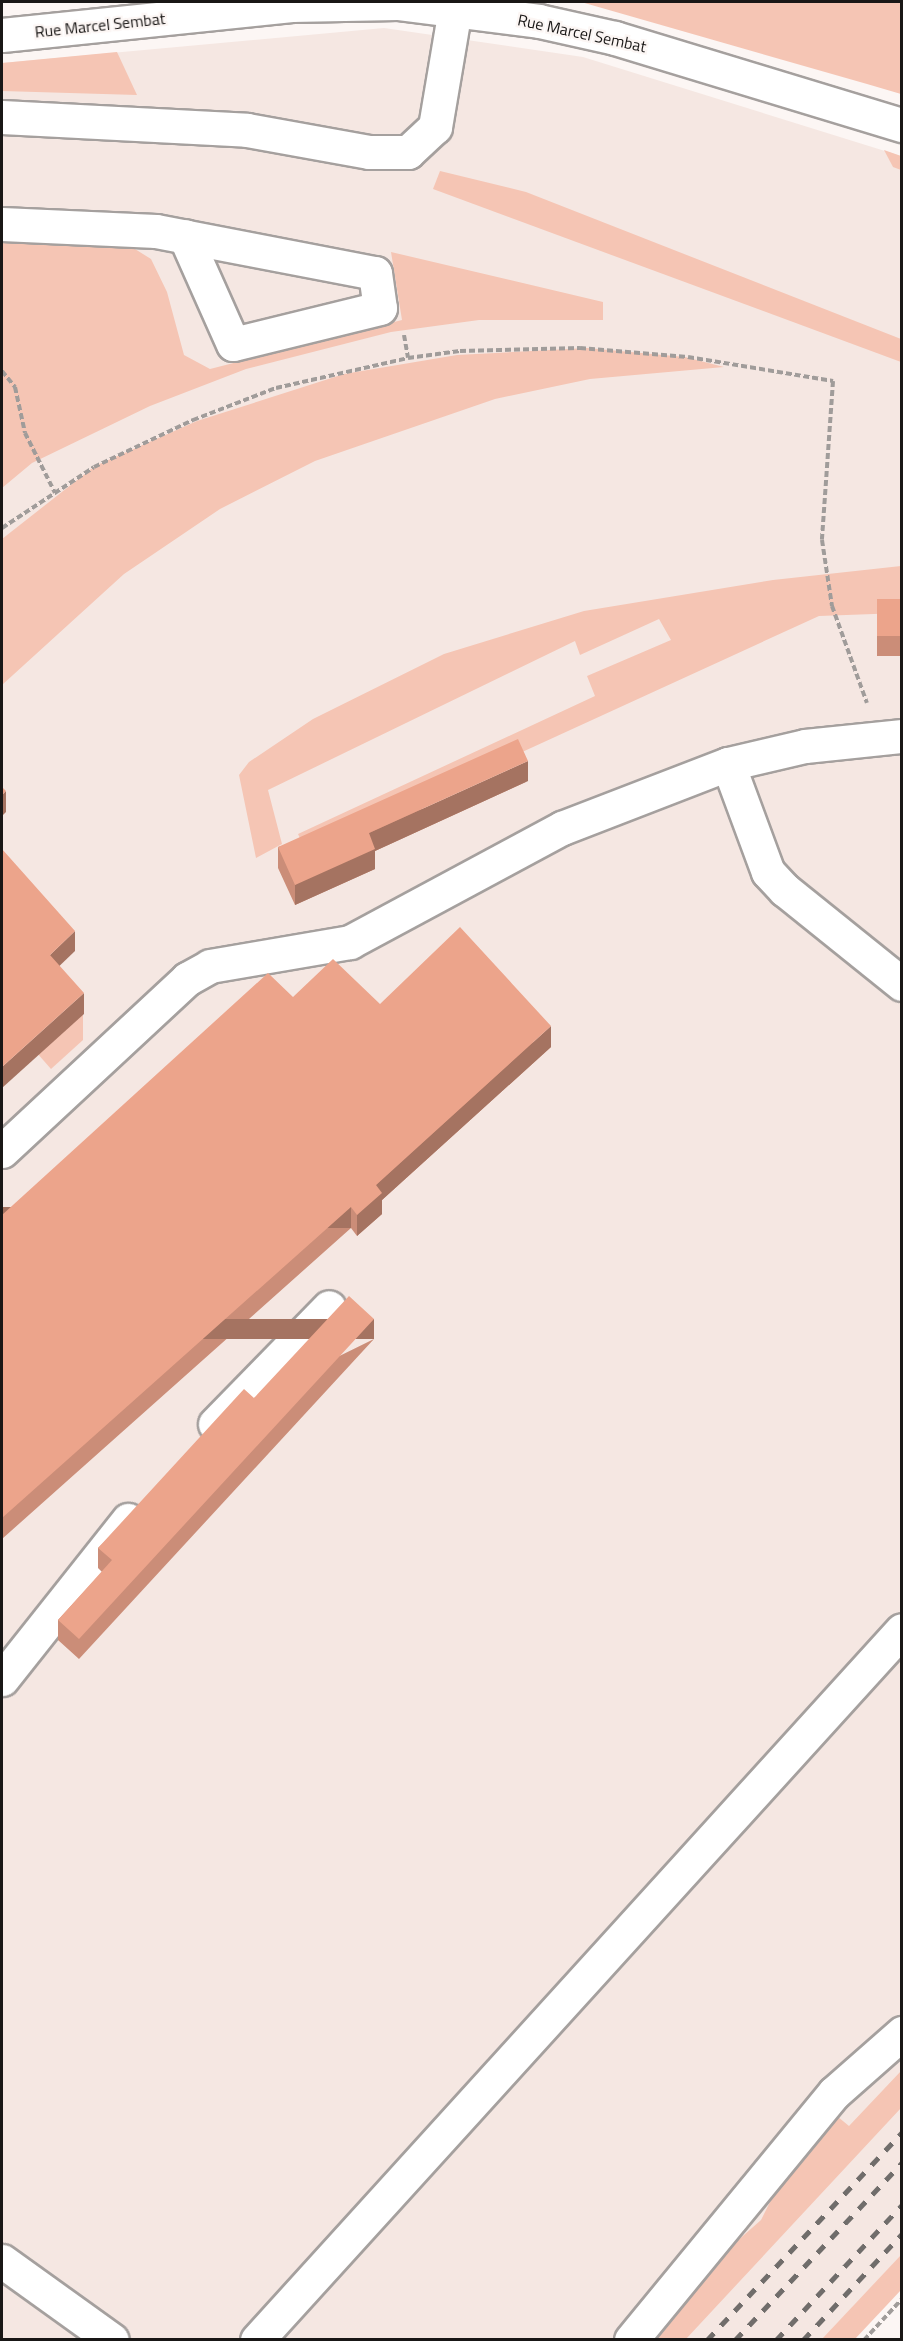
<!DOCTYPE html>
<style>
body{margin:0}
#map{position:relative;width:903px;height:2341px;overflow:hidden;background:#fcf6f4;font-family:"Titillium Web",sans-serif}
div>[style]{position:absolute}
.built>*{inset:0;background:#f5e7e2}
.green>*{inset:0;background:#f5c5b4}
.path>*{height:4px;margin-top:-2px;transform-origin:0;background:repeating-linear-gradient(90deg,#a09c9a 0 6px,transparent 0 9px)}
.roads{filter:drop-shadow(2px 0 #a5a09e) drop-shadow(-2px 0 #a5a09e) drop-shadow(0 2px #a5a09e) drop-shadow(0 -2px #a5a09e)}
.minor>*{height:33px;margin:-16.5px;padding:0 16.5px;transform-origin:16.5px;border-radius:16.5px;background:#fff}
.rail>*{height:4.5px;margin-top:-2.25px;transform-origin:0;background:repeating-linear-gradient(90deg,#706d6b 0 10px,transparent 0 20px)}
.wall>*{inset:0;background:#cb8d78;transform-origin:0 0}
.shaded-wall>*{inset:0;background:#a57361;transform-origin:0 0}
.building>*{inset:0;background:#eca48b;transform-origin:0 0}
span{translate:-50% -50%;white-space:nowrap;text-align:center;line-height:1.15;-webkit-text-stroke:4.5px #fcf6f4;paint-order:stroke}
.street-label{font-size:16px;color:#191716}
.frame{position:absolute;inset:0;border:3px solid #191716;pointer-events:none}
</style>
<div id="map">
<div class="built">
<div style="clip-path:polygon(384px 28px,583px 57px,901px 156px,901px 2286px,852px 2339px,2px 2340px,2px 63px)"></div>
</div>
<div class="green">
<div style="clip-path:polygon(581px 2px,901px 2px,901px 94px,867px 84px)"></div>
<div style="clip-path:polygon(117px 52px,137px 95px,2px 91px,2px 63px)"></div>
<div style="clip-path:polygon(884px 150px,901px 156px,901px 170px,893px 167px)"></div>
<div style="clip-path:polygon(440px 171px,526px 192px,901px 339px,901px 362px,433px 189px)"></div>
<div style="clip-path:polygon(2px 231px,114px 236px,151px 259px,167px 292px,184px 355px,210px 369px,402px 320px,391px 252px,603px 302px,603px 320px,479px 320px,391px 332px,246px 369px,150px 406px,32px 463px,2px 488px)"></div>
<div style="clip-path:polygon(587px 348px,685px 357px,724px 367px,590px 379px,495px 399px,315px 461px,220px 509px,124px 574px,2px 685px,2px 539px,95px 466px,197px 421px,344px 374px,457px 355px)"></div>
<div style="clip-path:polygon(901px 566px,901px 613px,819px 616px,306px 851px,298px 834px,595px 696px,587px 676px,671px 640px,659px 619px,580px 655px,575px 641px,268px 790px,282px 844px,256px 858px,239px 775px,249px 762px,313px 719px,444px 654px,584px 611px,773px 580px)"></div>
<div style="clip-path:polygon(83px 1012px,83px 1040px,51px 1069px,37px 1053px)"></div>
<div style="clip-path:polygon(901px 2071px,901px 2108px,686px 2339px,640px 2340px,668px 2302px,761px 2220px,790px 2162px,832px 2112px,849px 2126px)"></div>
<div style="clip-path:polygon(901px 2255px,901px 2290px,855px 2339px,822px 2339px)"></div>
</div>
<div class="path">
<div style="left:404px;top:335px;width:23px;rotate:80deg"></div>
<div style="left:2px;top:371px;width:21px;rotate:51deg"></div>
<div style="left:15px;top:387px;width:47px;rotate:77.7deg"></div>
<div style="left:25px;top:433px;width:67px;rotate:63.4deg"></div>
<div style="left:2px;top:528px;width:110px;rotate:-33.5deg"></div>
<div style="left:94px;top:467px;width:110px;rotate:-25.4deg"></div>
<div style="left:193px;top:420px;width:89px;rotate:-21.1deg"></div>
<div style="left:276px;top:388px;width:135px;rotate:-12.8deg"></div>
<div style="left:408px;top:358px;width:52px;rotate:-7.7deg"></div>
<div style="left:460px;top:351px;width:120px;rotate:-1.4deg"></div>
<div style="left:580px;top:348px;width:108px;rotate:4.8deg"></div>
<div style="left:688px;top:357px;width:147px;rotate:9.4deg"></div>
<div style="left:833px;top:381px;width:159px;rotate:94deg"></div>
<div style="left:822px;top:540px;width:67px;rotate:81.4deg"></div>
<div style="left:832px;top:606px;width:103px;rotate:70.2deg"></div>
<div style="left:864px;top:2340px;width:56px;rotate:-47.2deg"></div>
</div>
<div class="roads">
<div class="minor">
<div style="left:2px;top:35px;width:291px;rotate:-5.9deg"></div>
<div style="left:291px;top:5px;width:106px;rotate:-1.1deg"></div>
<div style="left:397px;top:3px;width:143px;rotate:7.2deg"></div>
<div style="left:539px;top:21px;width:78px;rotate:12.6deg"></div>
<div style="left:615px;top:38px;width:300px;rotate:16.9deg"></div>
<div style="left:2px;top:117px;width:245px;rotate:3deg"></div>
<div style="left:247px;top:130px;width:124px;rotate:10.2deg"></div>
<div style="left:369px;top:152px;width:39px"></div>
<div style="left:408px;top:152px;width:37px;rotate:-43deg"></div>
<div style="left:435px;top:127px;width:120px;rotate:-80.4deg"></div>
<div style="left:2px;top:224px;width:154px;rotate:2.6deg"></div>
<div style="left:156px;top:231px;width:223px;rotate:10.9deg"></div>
<div style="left:375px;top:273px;width:35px;rotate:82deg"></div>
<div style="left:380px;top:308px;width:151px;rotate:166.2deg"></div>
<div style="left:233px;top:344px;width:118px;rotate:-114deg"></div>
<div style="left:728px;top:764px;width:115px;rotate:69.7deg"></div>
<div style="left:768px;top:872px;width:25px;rotate:47deg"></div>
<div style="left:785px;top:890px;width:150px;rotate:38.8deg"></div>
<div style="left:2px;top:1151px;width:253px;rotate:-42.9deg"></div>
<div style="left:187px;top:979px;width:26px;rotate:-29deg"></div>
<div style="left:210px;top:966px;width:142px;rotate:-9.7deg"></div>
<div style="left:350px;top:942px;width:241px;rotate:-28.3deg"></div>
<div style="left:562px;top:828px;width:178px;rotate:-21.1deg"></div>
<div style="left:728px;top:764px;width:79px;rotate:-13.2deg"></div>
<div style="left:805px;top:746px;width:98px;rotate:-5.9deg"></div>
<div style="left:215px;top:1424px;width:163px;rotate:-45.7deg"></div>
<div style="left:2px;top:1679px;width:203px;rotate:-51.6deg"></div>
<div style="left:2px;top:2261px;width:135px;rotate:35.7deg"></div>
<div style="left:257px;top:2340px;width:959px;rotate:-47.75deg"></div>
<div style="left:631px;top:2340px;width:320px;rotate:-50.6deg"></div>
<div style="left:834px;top:2093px;width:91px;rotate:-41.4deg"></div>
</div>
</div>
<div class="rail">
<div style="left:707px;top:2340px;width:285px;rotate:-46.8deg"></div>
<div style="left:735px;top:2340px;width:243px;rotate:-46.7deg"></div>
<div style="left:776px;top:2340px;width:185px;rotate:-47deg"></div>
<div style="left:803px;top:2340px;width:145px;rotate:-47deg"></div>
</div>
<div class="wall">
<div style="left:877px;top:599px;width:25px;height:57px"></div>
<div style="clip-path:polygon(528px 781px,375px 851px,375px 869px,295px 905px,278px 868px,278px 847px)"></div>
<div style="clip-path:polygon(293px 997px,380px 1004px,551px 1047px,382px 1200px,382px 1214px,357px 1236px,351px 1228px,2px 1539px,2px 1215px)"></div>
<div style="clip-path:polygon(374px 1339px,79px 1659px,58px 1640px,58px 1620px,102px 1572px,98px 1568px,98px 1548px,254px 1398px)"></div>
</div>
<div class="shaded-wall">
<div style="clip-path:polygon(528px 761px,528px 781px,375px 851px,375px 869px,295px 905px,295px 885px,369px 833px)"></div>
<div style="clip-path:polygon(6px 791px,6px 812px,2px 816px,2px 795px)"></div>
<div style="clip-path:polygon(75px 931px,75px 951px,50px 975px,50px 955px)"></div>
<div style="clip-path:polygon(84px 993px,84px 1014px,2px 1088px,2px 1067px)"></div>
<div style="clip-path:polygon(551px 1026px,551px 1047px,382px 1200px,382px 1214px,357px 1236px,357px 1215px,376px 1185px)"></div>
<div style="left:351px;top:1207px;width:21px;height:467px;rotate:90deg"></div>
<div style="left:374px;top:1319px;width:20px;height:435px;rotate:90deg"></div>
</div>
<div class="building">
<div style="left:877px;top:599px;width:25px;height:37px"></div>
<div style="clip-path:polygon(518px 739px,528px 761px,369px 833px,375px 849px,295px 885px,278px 847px)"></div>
<div style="clip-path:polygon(2px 787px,6px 791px,2px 795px)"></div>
<div style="clip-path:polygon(2px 849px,75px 931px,50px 955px,84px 993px,2px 1067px)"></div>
<div style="clip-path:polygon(460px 927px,551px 1026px,376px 1185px,382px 1193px,357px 1215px,351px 1207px,2px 1518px,2px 1215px,268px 973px,293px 997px,333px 959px,380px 1004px)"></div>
<div style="clip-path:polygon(349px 1296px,374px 1319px,79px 1639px,58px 1620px,112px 1560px,98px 1548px,244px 1389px,254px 1398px)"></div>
</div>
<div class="street-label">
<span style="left:100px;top:25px;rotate:-6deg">Rue Marcel Sembat</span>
<span style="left:582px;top:33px;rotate:12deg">Rue Marcel Sembat</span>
</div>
<div class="frame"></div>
</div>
